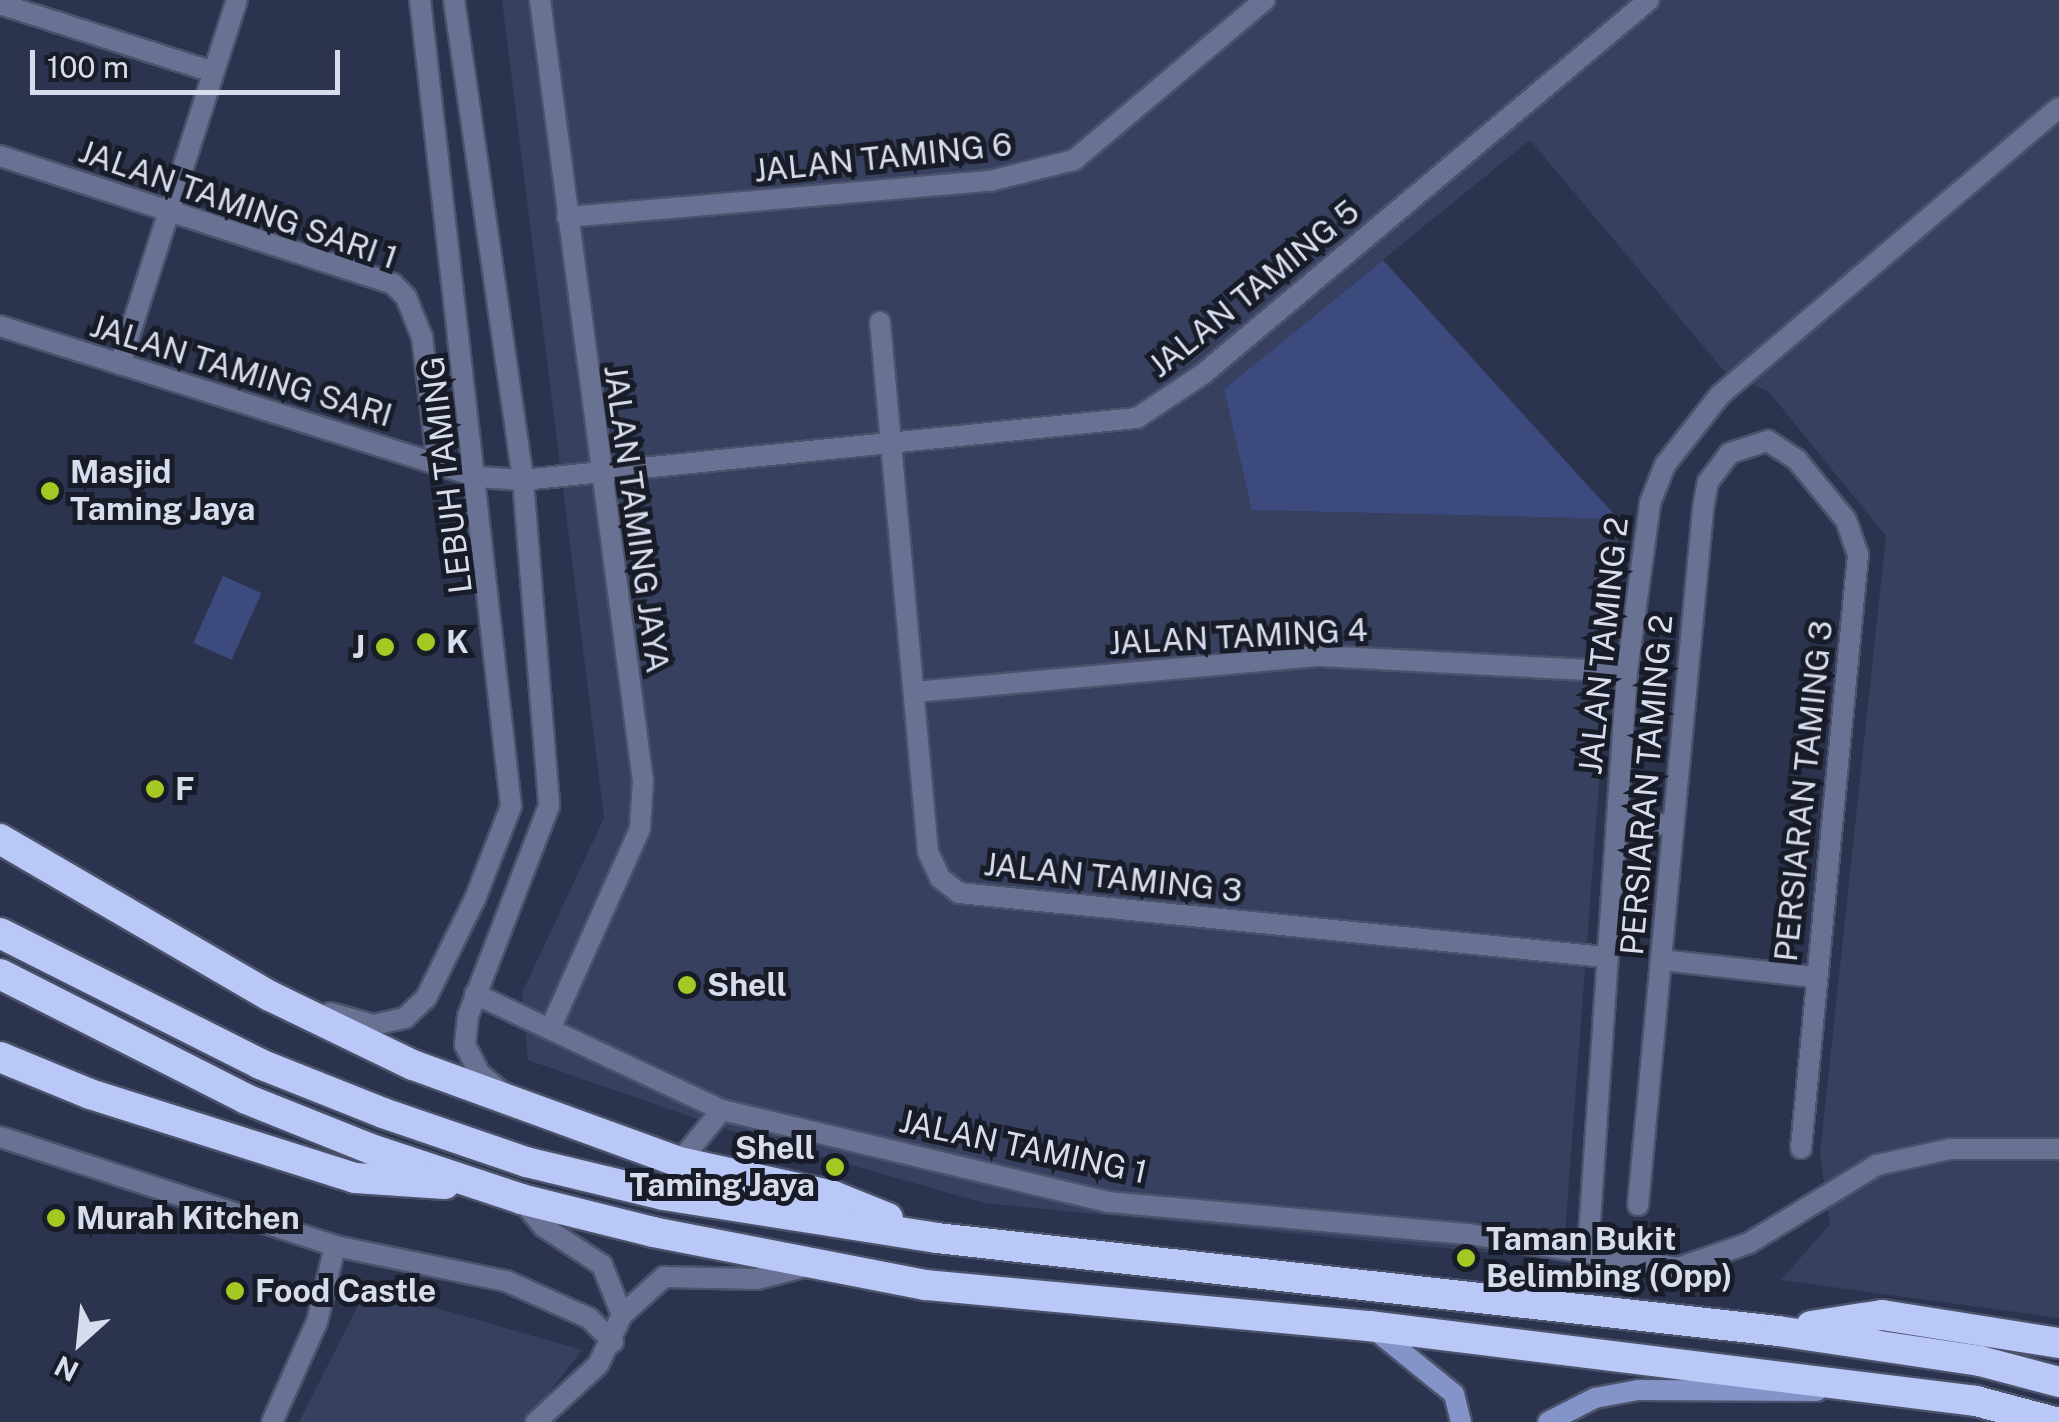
<!DOCTYPE html>
<style>
body{margin:0}
#map{position:relative;width:2059px;height:1422px;overflow:hidden;background:#2c334e;font-family:"Public Sans",sans-serif}
div>[style]{position:absolute}
.built>*{inset:0;background:#37405f}
.green>*{inset:0;background:#3d4a7e;transform-origin:0 0}
.roads{filter:drop-shadow(2px 0 #4b526b) drop-shadow(-2px 0 #4b526b) drop-shadow(0 2px #4b526b) drop-shadow(0 -2px #4b526b)}
.street>*{height:20px;margin:-10px;padding:0 10px;transform-origin:10px;border-radius:10px;background:#697293}
.secondary>*{height:20px;margin:-10px;padding:0 10px;transform-origin:10px;border-radius:10px;background:#8594c8}
.highway>*{height:30px;margin:-15px;padding:0 15px;transform-origin:15px;border-radius:15px;background:#bac8f8}
.dots>*{width:28px;height:28px;translate:-50% -50%;box-sizing:border-box;border:5px solid #181c28;border-radius:50%}
span{translate:-50% -50%;white-space:nowrap;text-align:center;line-height:1.15;-webkit-text-stroke:10px #181c28;paint-order:stroke}
.street-label{font-size:32px;color:#d8ddee}
.poi-label{font-size:32px;color:#d8ddee;font-weight:700}
.left{translate:0 -50%;text-align:left}
.right{translate:-100% -50%;text-align:right}
.north{position:absolute;left:30px;top:1292px;width:100px;height:100px;-webkit-text-stroke:8px #181c28;paint-order:stroke;rotate:207deg;font-size:28px;font-weight:700;line-height:40px;text-align:center;color:#d8ddee}
.north::after{content:'';display:block;margin:auto;width:35px;height:45px;background:#d8ddee;clip-path:polygon(50% 0,100% 100%,50% 72%,0 100%)}
.scale{position:absolute;left:30px;top:50px;width:310px;height:45px;box-sizing:border-box;border:5px solid #d8ddee;border-top:0;padding-left:12px;font-size:30px;line-height:35px;white-space:nowrap;color:#d8ddee;-webkit-text-stroke:8px #181c28;paint-order:stroke}
</style>
<div id="map">
<div class="built">
<div style="clip-path:polygon(502px 0,2059px 0,2059px 1318px,1781px 1280px,1830px 1224px,1820px 1154px,1886px 536px,1769px 392px,1725px 372px,1530px 140px,1224px 389px,1253px 510px,1619px 519px,1563px 1260px,984px 1203px,732px 1131px,528px 1060px,522px 993px,604px 818px)"></div>
<div style="clip-path:polygon(367px 1288px,582px 1350px,526px 1422px,299px 1422px)"></div>
</div>
<div class="green">
<div style="clip-path:polygon(1383px 260px,1590px 488px,1619px 519px,1252px 510px,1224px 389px)"></div>
<div style="left:223px;top:576px;width:42px;height:73px;rotate:24deg"></div>
</div>
<div class="roads">
<div class="street">
<div style="left:454px;top:0;width:485px;rotate:81.8deg"></div>
<div style="left:523px;top:480px;width:327px;rotate:85.4deg"></div>
<div style="left:549px;top:806px;width:225px;rotate:111.1deg"></div>
<div style="left:468px;top:1016px;width:29px;rotate:96deg"></div>
<div style="left:465px;top:1045px;width:31px;rotate:63deg"></div>
<div style="left:479px;top:1073px;width:25px;rotate:40deg"></div>
<div style="left:540px;top:0;width:788px;rotate:82.49deg"></div>
<div style="left:643px;top:781px;width:48px;rotate:93.6deg"></div>
<div style="left:640px;top:829px;width:219px;rotate:114.2deg"></div>
<div style="left:0;top:4px;width:224px;rotate:17.7deg"></div>
<div style="left:0;top:156px;width:413px;rotate:18deg"></div>
<div style="left:393px;top:284px;width:18px;rotate:45deg"></div>
<div style="left:406px;top:297px;width:43px;rotate:68.2deg"></div>
<div style="left:422px;top:337px;width:129px;rotate:82.9deg"></div>
<div style="left:567px;top:217px;width:425px;rotate:-4.9deg"></div>
<div style="left:990px;top:181px;width:87px;rotate:-14deg"></div>
<div style="left:1074px;top:160px;width:249px;rotate:-40deg"></div>
<div style="left:880px;top:322px;width:532px;rotate:84.83deg"></div>
<div style="left:928px;top:852px;width:29px;rotate:65deg"></div>
<div style="left:940px;top:878px;width:24px;rotate:38deg"></div>
<div style="left:959px;top:893px;width:649px;rotate:5.66deg"></div>
<div style="left:0;top:326px;width:501px;rotate:17.53deg"></div>
<div style="left:478px;top:477px;width:45px;rotate:3.8deg"></div>
<div style="left:523px;top:480px;width:617px;rotate:-5.77deg"></div>
<div style="left:1137px;top:418px;width:79px;rotate:-33.7deg"></div>
<div style="left:1203px;top:374px;width:582px;rotate:-39.98deg"></div>
<div style="left:120px;top:364px;width:382px;rotate:-72.2deg"></div>
<div style="left:914px;top:692px;width:408px;rotate:-5.1deg"></div>
<div style="left:1320px;top:656px;width:307px;rotate:3deg"></div>
<div style="left:1617px;top:822px;width:55px;rotate:3.1deg"></div>
<div style="left:1661px;top:960px;width:156px;rotate:6.3deg"></div>
<div style="left:475px;top:994px;width:273px;rotate:25.2deg"></div>
<div style="left:722px;top:1110px;width:397px;rotate:13.4deg"></div>
<div style="left:1108px;top:1202px;width:362px;rotate:5.1deg"></div>
<div style="left:1469px;top:1234px;width:212px;rotate:9.2deg"></div>
<div style="left:1678px;top:1268px;width:75px;rotate:-19.4deg"></div>
<div style="left:1749px;top:1243px;width:150px;rotate:-31.4deg"></div>
<div style="left:1877px;top:1165px;width:75px;rotate:-12.4deg"></div>
<div style="left:1950px;top:1149px;width:109px"></div>
<div style="left:330px;top:1013px;width:46px;rotate:15.3deg"></div>
<div style="left:374px;top:1025px;width:32px;rotate:-13deg"></div>
<div style="left:405px;top:1018px;width:29px;rotate:-44deg"></div>
<div style="left:426px;top:998px;width:110px;rotate:-63.7deg"></div>
<div style="left:475px;top:899px;width:100px;rotate:-68.8deg"></div>
<div style="left:511px;top:806px;width:811px;rotate:-96.44deg"></div>
<div style="left:0;top:1137px;width:352px;rotate:18deg"></div>
<div style="left:335px;top:1246px;width:175px;rotate:11.6deg"></div>
<div style="left:506px;top:1281px;width:91px;rotate:24deg"></div>
<div style="left:589px;top:1318px;width:34px;rotate:45deg"></div>
<div style="left:679px;top:1162px;width:67px;rotate:-50.4deg"></div>
<div style="left:521px;top:1199px;width:36px;rotate:51deg"></div>
<div style="left:544px;top:1227px;width:69px;rotate:33.2deg"></div>
<div style="left:602px;top:1265px;width:54px;rotate:68.2deg"></div>
<div style="left:1638px;top:1205px;width:699px;rotate:-84.66deg"></div>
<div style="left:1703px;top:509px;width:27px;rotate:-80deg"></div>
<div style="left:1708px;top:482px;width:36px;rotate:-53deg"></div>
<div style="left:1730px;top:453px;width:40px;rotate:-18deg"></div>
<div style="left:1768px;top:441px;width:35px;rotate:33deg"></div>
<div style="left:1797px;top:460px;width:77px;rotate:50.8deg"></div>
<div style="left:1846px;top:520px;width:37px;rotate:71deg"></div>
<div style="left:1858px;top:555px;width:596px;rotate:95.49deg"></div>
<div style="left:1588px;top:1250px;width:579px;rotate:-86.14deg"></div>
<div style="left:1627px;top:672px;width:171px;rotate:-82.2deg"></div>
<div style="left:1650px;top:503px;width:41px;rotate:-68.5deg"></div>
<div style="left:1665px;top:465px;width:89px;rotate:-51.8deg"></div>
<div style="left:1720px;top:395px;width:444px;rotate:-40.3deg"></div>
<div style="left:272px;top:1422px;width:110px;rotate:-65.8deg"></div>
<div style="left:317px;top:1322px;width:78px;rotate:-76.7deg"></div>
<div style="left:536px;top:1422px;width:84px;rotate:-42.6deg"></div>
<div style="left:598px;top:1365px;width:55px;rotate:-64.4deg"></div>
<div style="left:622px;top:1315px;width:57px;rotate:-42.1deg"></div>
<div style="left:664px;top:1277px;width:93px;rotate:1.2deg"></div>
<div style="left:757px;top:1279px;width:53px;rotate:-14.3deg"></div>
</div>
<div class="secondary">
<div style="left:1375px;top:1330px;width:102px;rotate:39deg"></div>
<div style="left:1454px;top:1394px;width:29px;rotate:76deg"></div>
<div style="left:1548px;top:1422px;width:53px;rotate:-27.1deg"></div>
<div style="left:1595px;top:1398px;width:44px;rotate:-10.5deg"></div>
<div style="left:1638px;top:1390px;width:179px;rotate:0.3deg"></div>
</div>
<div class="highway">
<div style="left:0;top:839px;width:312px;rotate:30.2deg"></div>
<div style="left:270px;top:996px;width:159px;rotate:25.8deg"></div>
<div style="left:413px;top:1065px;width:283px;rotate:20deg"></div>
<div style="left:679px;top:1162px;width:158px;rotate:12.4deg"></div>
<div style="left:833px;top:1196px;width:59px;rotate:21.8deg"></div>
<div style="left:0;top:933px;width:291px;rotate:26.7deg"></div>
<div style="left:260px;top:1064px;width:132px;rotate:21.7deg"></div>
<div style="left:383px;top:1113px;width:151px;rotate:18.9deg"></div>
<div style="left:526px;top:1162px;width:141px;rotate:13.5deg"></div>
<div style="left:663px;top:1195px;width:277px;rotate:8.9deg"></div>
<div style="left:937px;top:1238px;width:846px;rotate:6.31deg"></div>
<div style="left:1778px;top:1331px;width:204px;rotate:8.4deg"></div>
<div style="left:1980px;top:1361px;width:82px;rotate:14.9deg"></div>
<div style="left:0;top:974px;width:276px;rotate:26.9deg"></div>
<div style="left:246px;top:1099px;width:135px;rotate:21.8deg"></div>
<div style="left:371px;top:1149px;width:158px;rotate:18.4deg"></div>
<div style="left:521px;top:1199px;width:136px;rotate:14deg"></div>
<div style="left:653px;top:1232px;width:278px;rotate:11deg"></div>
<div style="left:926px;top:1285px;width:445px;rotate:5.3deg"></div>
<div style="left:1369px;top:1326px;width:612px;rotate:7.04deg"></div>
<div style="left:1976px;top:1401px;width:82px;rotate:14.9deg"></div>
<div style="left:0;top:1057px;width:97px;rotate:22.3deg"></div>
<div style="left:90px;top:1094px;width:278px;rotate:17.6deg"></div>
<div style="left:355px;top:1178px;width:90px;rotate:3.8deg"></div>
<div style="left:1811px;top:1326px;width:72px;rotate:-8.8deg"></div>
<div style="left:1882px;top:1315px;width:179px;rotate:9deg"></div>
</div>
</div>
<div class="dots">
<div style="left:50px;top:491px;background:#a5c822"></div>
<div style="left:426px;top:642px;background:#a5c822"></div>
<div style="left:385px;top:647px;background:#a5c822"></div>
<div style="left:155px;top:789px;background:#a5c822"></div>
<div style="left:687px;top:985px;background:#a5c822"></div>
<div style="left:835px;top:1167px;background:#a5c822"></div>
<div style="left:56px;top:1218px;background:#a5c822"></div>
<div style="left:1466px;top:1258px;background:#a5c822"></div>
<div style="left:235px;top:1291px;background:#a5c822"></div>
</div>
<div class="street-label">
<span style="left:883px;top:158px;rotate:-6deg">JALAN TAMING 6</span>
<span style="left:238px;top:205px;rotate:19deg">JALAN TAMING SARI 1</span>
<span style="left:1254px;top:289px;rotate:-39deg">JALAN TAMING 5</span>
<span style="left:241px;top:371px;rotate:17deg">JALAN TAMING SARI</span>
<span style="left:447px;top:475px;rotate:-97deg">LEBUH TAMING</span>
<span style="left:636px;top:519px;rotate:82deg">JALAN TAMING JAYA</span>
<span style="left:1238px;top:637px;rotate:-3deg">JALAN TAMING 4</span>
<span style="left:1604px;top:646px;rotate:-84deg">JALAN TAMING 2</span>
<span style="left:1647px;top:785px;rotate:-85deg">PERSIARAN TAMING 2</span>
<span style="left:1804px;top:791px;rotate:-84deg">PERSIARAN TAMING 3</span>
<span style="left:1113px;top:878px;rotate:6deg">JALAN TAMING 3</span>
<span style="left:1023px;top:1147px;rotate:12deg">JALAN TAMING 1</span>
</div>
<div class="poi-label">
<span class="left" style="left:70px;top:491px">Masjid<br>Taming Jaya</span>
<span class="left" style="left:446px;top:642px">K</span>
<span class="right" style="left:365px;top:647px">J</span>
<span class="left" style="left:175px;top:789px">F</span>
<span class="left" style="left:707px;top:985px">Shell</span>
<span class="right" style="left:815px;top:1167px">Shell<br>Taming Jaya</span>
<span class="left" style="left:76px;top:1218px">Murah Kitchen</span>
<span class="left" style="left:1486px;top:1258px">Taman Bukit<br>Belimbing (Opp)</span>
<span class="left" style="left:255px;top:1291px">Food Castle</span>
</div>
<div class="north">N</div>
<div class="scale">100 m</div>
</div>
